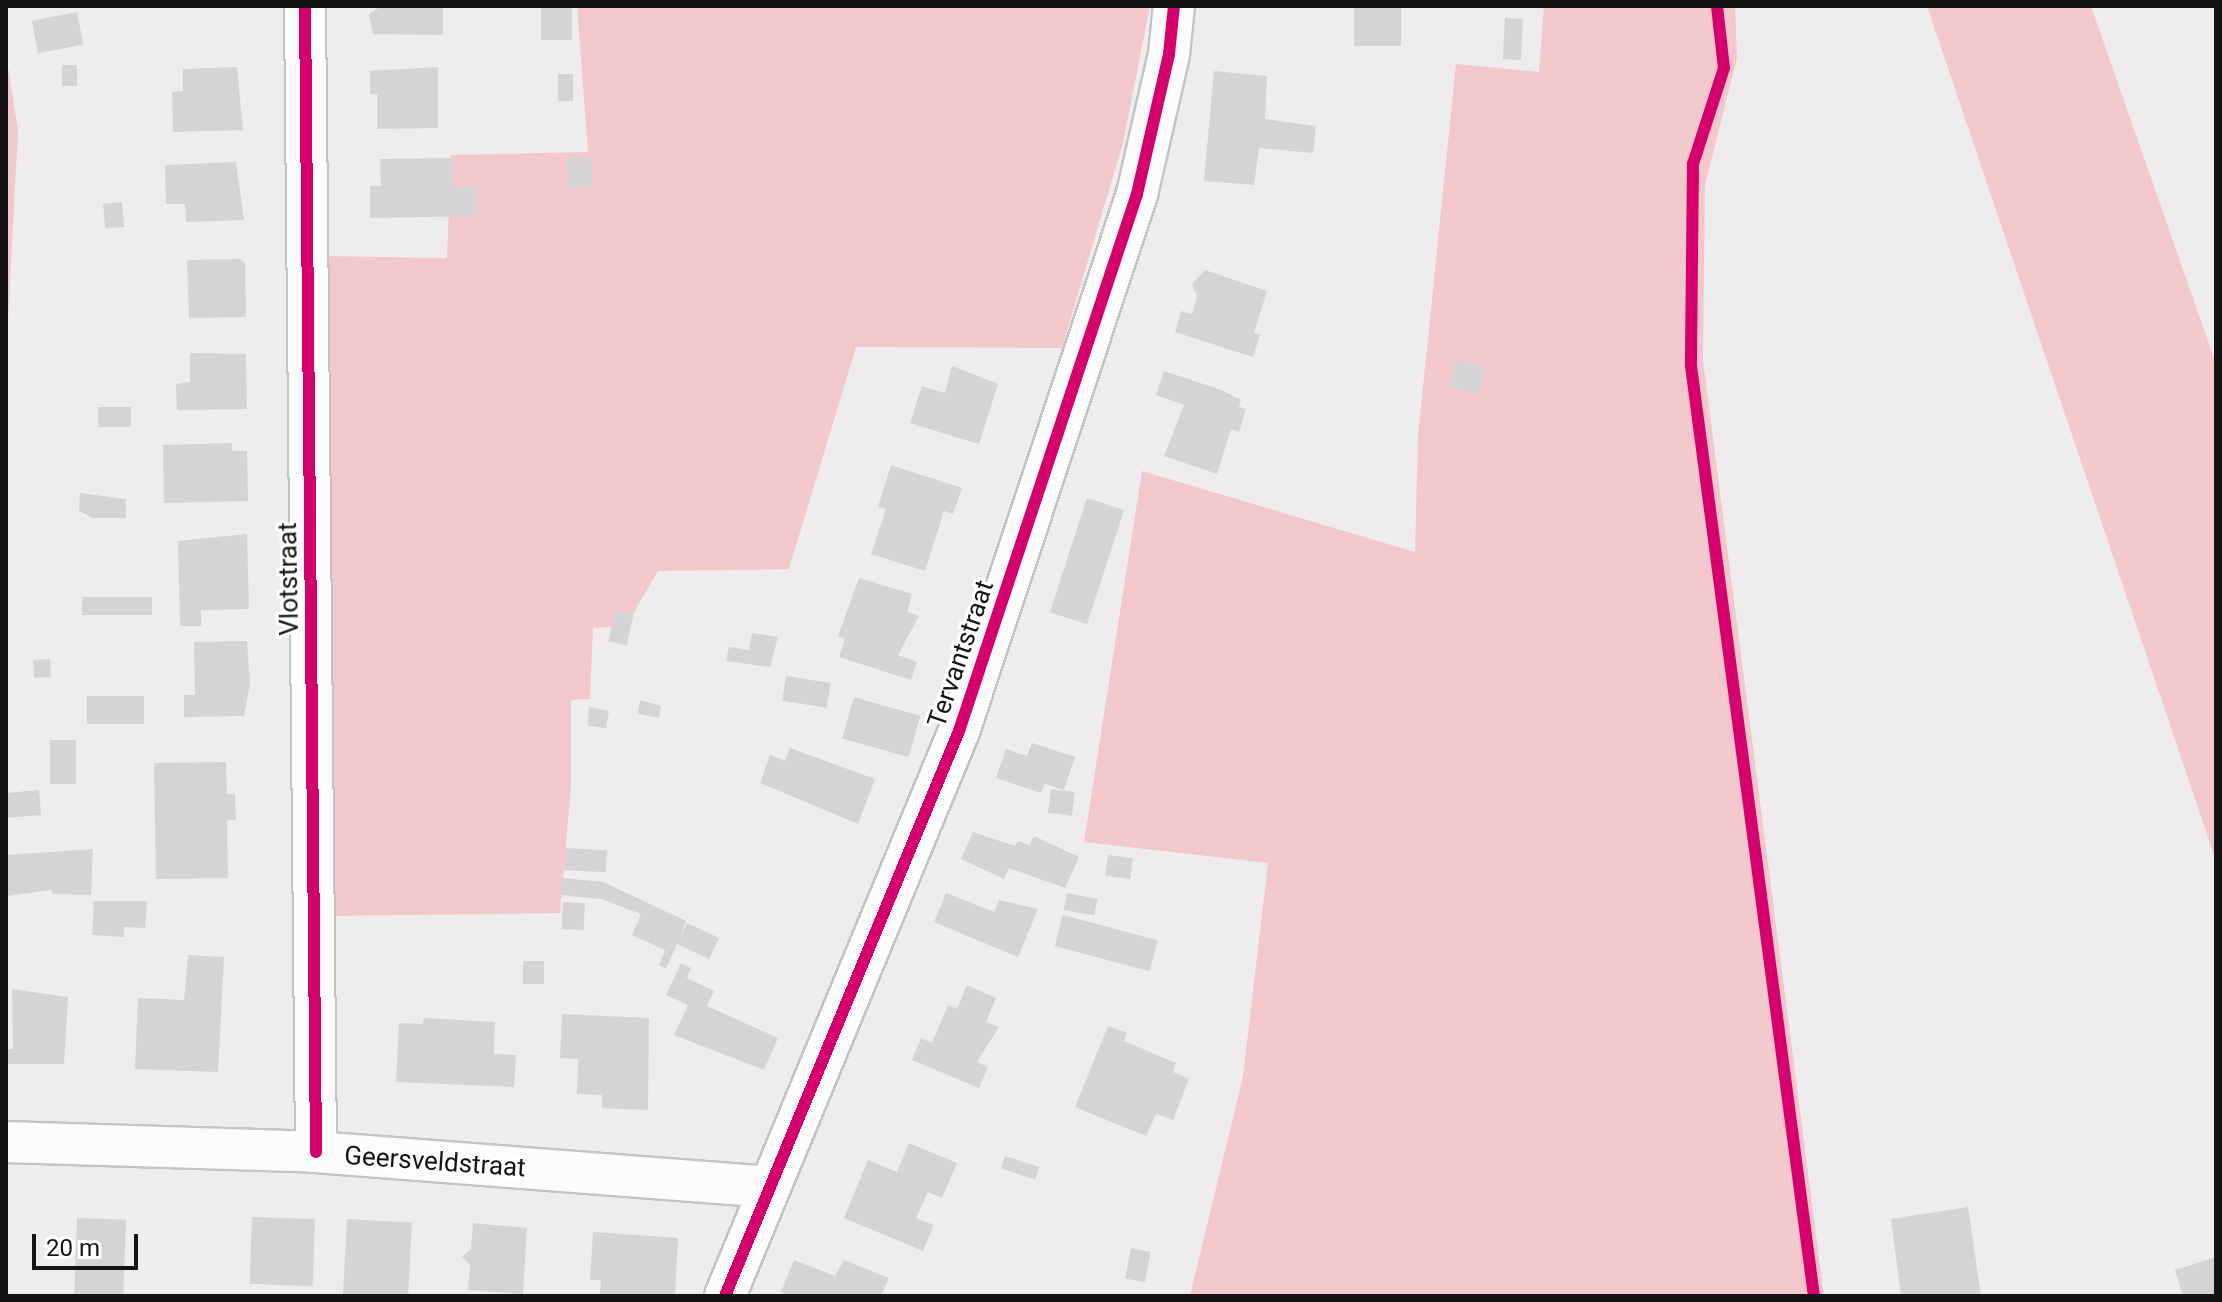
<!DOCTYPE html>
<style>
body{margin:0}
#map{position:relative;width:2222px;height:1302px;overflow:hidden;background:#efecee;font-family:Roboto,sans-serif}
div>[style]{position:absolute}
.green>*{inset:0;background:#f3c8cd}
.building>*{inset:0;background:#d5d3d5;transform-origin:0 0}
.roads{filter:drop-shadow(2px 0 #c5c3c5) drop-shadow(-2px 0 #c5c3c5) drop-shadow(0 2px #c5c3c5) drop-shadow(0 -2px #c5c3c5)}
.minor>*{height:40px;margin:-20px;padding:0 20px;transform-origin:20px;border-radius:20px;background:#fdfcfc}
.cycleway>*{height:12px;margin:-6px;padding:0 6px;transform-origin:6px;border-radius:6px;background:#d6006c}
span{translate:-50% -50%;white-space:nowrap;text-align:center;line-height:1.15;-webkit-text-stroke:6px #fff;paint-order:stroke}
.street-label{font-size:26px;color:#151315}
.frame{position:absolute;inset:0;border:8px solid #151315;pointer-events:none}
.scale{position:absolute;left:32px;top:1234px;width:106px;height:36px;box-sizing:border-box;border:4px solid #151315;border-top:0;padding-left:10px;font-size:24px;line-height:28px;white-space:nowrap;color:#151315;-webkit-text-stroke:6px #fff;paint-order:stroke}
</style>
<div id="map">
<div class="green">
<div style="clip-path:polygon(577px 6px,1150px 6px,1123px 143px,1062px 348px,856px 347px,789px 569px,658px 571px,626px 626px,593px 628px,590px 699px,571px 700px,571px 786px,560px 913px,328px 916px,322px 256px,447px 258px,451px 155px,588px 152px)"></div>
<div style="clip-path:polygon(1544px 6px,1735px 6px,1737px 58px,1705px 185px,1703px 361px,1824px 1296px,1190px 1296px,1243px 1076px,1268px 863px,1084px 842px,1142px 471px,1415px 552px,1418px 436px,1456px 64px,1539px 72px)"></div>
<div style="clip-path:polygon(1927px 6px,2091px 6px,2216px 364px,2216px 861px)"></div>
<div style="clip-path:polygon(6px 55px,18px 130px,6px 359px)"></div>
</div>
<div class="building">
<div style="clip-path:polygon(381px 6px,443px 6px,443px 35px,373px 34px,369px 14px)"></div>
<div style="left:541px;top:6px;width:31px;height:34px"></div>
<div style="left:1354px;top:6px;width:47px;height:40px"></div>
<div style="left:77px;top:12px;width:33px;height:46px;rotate:79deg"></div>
<div style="left:1505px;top:18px;width:18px;height:41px;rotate:3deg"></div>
<div style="left:62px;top:65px;width:15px;height:21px"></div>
<div style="clip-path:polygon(237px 67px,243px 130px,173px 132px,172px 92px,183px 91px,183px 69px)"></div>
<div style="clip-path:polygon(438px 67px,438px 128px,377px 129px,377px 94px,370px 94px,370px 71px)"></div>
<div style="clip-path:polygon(1214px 71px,1267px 76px,1265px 119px,1316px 126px,1313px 153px,1259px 148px,1254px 185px,1204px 181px)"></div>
<div style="left:558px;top:74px;width:15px;height:27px"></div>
<div style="left:591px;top:157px;width:30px;height:25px;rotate:86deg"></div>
<div style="clip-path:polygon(453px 158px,453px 187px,477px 187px,477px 216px,370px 218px,370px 186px,381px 186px,380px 159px)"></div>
<div style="clip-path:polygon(236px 162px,244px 220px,186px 222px,185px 204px,166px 204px,165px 165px)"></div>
<div style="left:122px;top:202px;width:25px;height:19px;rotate:85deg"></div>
<div style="clip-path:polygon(240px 259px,245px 263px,246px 317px,189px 318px,187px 260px)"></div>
<div style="clip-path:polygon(1205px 270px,1267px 291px,1254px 333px,1260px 335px,1253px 357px,1175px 332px,1181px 311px,1192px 314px,1197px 296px,1192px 284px)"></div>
<div style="clip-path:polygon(190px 353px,246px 354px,247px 409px,177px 410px,176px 384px,190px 382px)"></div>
<div style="left:1456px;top:360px;width:31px;height:28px;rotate:13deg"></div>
<div style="clip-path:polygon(952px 366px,998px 384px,979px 444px,910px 423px,922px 386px,945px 393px)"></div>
<div style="clip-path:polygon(1164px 371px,1221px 390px,1241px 400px,1239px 407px,1246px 409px,1239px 432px,1231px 429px,1217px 474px,1164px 456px,1184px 405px,1156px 395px)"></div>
<div style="left:98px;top:407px;width:33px;height:20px"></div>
<div style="clip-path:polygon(232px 443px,232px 451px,247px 451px,248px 501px,164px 503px,163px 445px)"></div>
<div style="clip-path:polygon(891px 465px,962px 488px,953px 514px,944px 511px,925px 571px,871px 554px,886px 509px,878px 507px)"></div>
<div style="clip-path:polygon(80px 493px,126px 499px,126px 518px,93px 518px,79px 511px)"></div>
<div style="left:1087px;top:498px;width:39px;height:120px;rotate:18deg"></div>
<div style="clip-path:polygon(247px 534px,249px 609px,201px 610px,201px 626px,180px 626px,178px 541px)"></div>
<div style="clip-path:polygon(859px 578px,912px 594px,907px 612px,919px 616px,898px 655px,917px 662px,911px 680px,839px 657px,845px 639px,838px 636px)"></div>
<div style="left:152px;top:597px;width:18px;height:70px;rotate:90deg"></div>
<div style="left:615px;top:610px;width:19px;height:32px;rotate:12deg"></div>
<div style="clip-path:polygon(752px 633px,778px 637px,770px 667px,726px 661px,729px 647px,749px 650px)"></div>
<div style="clip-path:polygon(247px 641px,250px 684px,244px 716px,184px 717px,184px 695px,195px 695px,194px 642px)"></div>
<div style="left:50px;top:659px;width:18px;height:17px;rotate:87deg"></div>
<div style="left:786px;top:676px;width:45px;height:25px;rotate:9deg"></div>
<div style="left:144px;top:696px;width:28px;height:57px;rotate:90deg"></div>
<div style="left:854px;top:697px;width:69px;height:43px;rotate:16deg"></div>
<div style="clip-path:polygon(640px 700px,661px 706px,659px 718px,638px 714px)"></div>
<div style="clip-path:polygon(589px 707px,609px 711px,606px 728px,588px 726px)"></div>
<div style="left:76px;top:740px;width:44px;height:26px;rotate:90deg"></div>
<div style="clip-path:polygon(1032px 743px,1075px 757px,1064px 790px,1045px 784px,1041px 793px,996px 778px,1006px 749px,1027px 756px)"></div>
<div style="clip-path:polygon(790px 748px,875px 779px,858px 824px,760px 783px,770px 755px,785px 761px)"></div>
<div style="clip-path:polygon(226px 762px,227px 794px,235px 794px,236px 820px,227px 820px,228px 878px,156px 879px,154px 763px)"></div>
<div style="left:1051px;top:789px;width:24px;height:24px;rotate:7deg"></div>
<div style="left:39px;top:790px;width:25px;height:33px;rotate:85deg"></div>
<div style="clip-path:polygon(973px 832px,1015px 846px,1018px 841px,1029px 845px,1034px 836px,1079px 857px,1065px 888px,1009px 868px,1004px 879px,961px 859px)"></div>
<div style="left:565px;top:848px;width:42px;height:22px;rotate:3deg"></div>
<div style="clip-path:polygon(93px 849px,91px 895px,53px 894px,51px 890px,6px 896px,6px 855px)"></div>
<div style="left:1108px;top:855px;width:25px;height:21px;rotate:7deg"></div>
<div style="clip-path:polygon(562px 878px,603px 882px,686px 921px,680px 939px,687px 923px,719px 938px,709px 959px,677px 944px,666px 969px,659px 965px,665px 950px,632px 935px,641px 914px,601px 899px,562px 895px)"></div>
<div style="clip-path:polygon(946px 893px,994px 912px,999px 900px,1038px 909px,1018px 957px,934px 922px)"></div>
<div style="left:1067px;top:893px;width:31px;height:17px;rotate:11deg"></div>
<div style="clip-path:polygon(94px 901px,147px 901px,145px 928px,124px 927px,124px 937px,92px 935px)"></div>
<div style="left:563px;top:902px;width:22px;height:27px;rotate:3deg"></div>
<div style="left:1063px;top:915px;width:98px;height:32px;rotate:15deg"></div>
<div style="clip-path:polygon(188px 955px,224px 957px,218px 1072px,135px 1069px,138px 998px,184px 1000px)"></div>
<div style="left:523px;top:961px;width:21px;height:23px"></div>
<div style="clip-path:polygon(681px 963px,691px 968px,687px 978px,714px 991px,707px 1006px,778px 1038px,764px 1070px,674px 1035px,688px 1005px,666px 995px)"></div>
<div style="clip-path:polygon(967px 985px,996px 998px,986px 1022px,999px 1027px,977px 1062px,988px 1067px,979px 1088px,912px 1060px,921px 1038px,932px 1043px,948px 1005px,957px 1009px)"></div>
<div style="clip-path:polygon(12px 989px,68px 997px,64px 1064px,7px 1064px,7px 1049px,13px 1049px)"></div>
<div style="clip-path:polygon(562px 1014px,649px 1018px,648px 1110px,602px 1108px,602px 1095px,577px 1094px,578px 1059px,560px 1058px)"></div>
<div style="clip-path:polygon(424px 1018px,495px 1022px,494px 1054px,516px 1055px,514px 1087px,396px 1082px,399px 1023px,423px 1024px)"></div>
<div style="clip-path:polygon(1108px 1026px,1127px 1033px,1124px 1041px,1176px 1063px,1173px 1072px,1189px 1079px,1173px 1120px,1156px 1114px,1146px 1136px,1075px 1107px)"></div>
<div style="clip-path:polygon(909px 1143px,957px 1163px,942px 1198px,928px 1192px,916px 1218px,934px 1225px,923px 1251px,844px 1218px,868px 1160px,897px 1172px)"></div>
<div style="left:1005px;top:1156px;width:36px;height:13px;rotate:18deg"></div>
<div style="clip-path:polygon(1968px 1207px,1981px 1296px,1901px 1296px,1891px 1219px)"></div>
<div style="left:252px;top:1217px;width:63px;height:67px;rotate:2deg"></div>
<div style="left:77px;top:1218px;width:49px;height:78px;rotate:2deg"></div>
<div style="left:347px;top:1219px;width:65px;height:77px;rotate:3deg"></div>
<div style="clip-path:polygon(473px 1223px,527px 1228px,523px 1294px,468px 1290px,470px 1265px,462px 1257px,471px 1249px)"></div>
<div style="clip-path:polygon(593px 1232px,678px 1238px,675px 1296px,600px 1294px,601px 1280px,590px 1280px)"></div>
<div style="left:1131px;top:1248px;width:20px;height:31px;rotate:11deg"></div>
<div style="clip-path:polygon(2216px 1257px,2216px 1296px,2183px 1296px,2175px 1270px)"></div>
<div style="clip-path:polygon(794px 1260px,835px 1276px,844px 1260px,889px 1278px,881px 1296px,791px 1296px,781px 1292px)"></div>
</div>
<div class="roads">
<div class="minor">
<div style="left:305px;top:6px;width:1146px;rotate:89.45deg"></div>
<div style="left:6px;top:1142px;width:310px;rotate:1.8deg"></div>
<div style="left:316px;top:1152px;width:452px;rotate:4.4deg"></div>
<div style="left:725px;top:1296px;width:612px;rotate:-67.5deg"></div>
<div style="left:959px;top:731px;width:566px;rotate:-71.66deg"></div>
<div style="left:1137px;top:194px;width:144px;rotate:-77.1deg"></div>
<div style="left:1169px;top:54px;width:48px;rotate:-84.1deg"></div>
</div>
</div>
<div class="cycleway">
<div style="left:305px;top:6px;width:1146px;rotate:89.45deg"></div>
<div style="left:1717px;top:6px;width:62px;rotate:83.6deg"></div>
<div style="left:1724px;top:68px;width:101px;rotate:107.9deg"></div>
<div style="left:1693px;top:164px;width:202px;rotate:90.6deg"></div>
<div style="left:1691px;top:366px;width:938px;rotate:82.47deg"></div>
<div style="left:725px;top:1296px;width:612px;rotate:-67.5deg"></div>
<div style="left:959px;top:731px;width:566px;rotate:-71.66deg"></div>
<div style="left:1137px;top:194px;width:144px;rotate:-77.1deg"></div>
<div style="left:1169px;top:54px;width:48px;rotate:-84.1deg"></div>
</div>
<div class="street-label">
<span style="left:289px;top:579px;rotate:-91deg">Vlotstraat</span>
<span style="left:961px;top:654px;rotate:-71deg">Tervantstraat</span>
<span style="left:435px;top:1162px;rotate:4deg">Geersveldstraat</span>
</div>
<div class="frame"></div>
<div class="scale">20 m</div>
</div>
